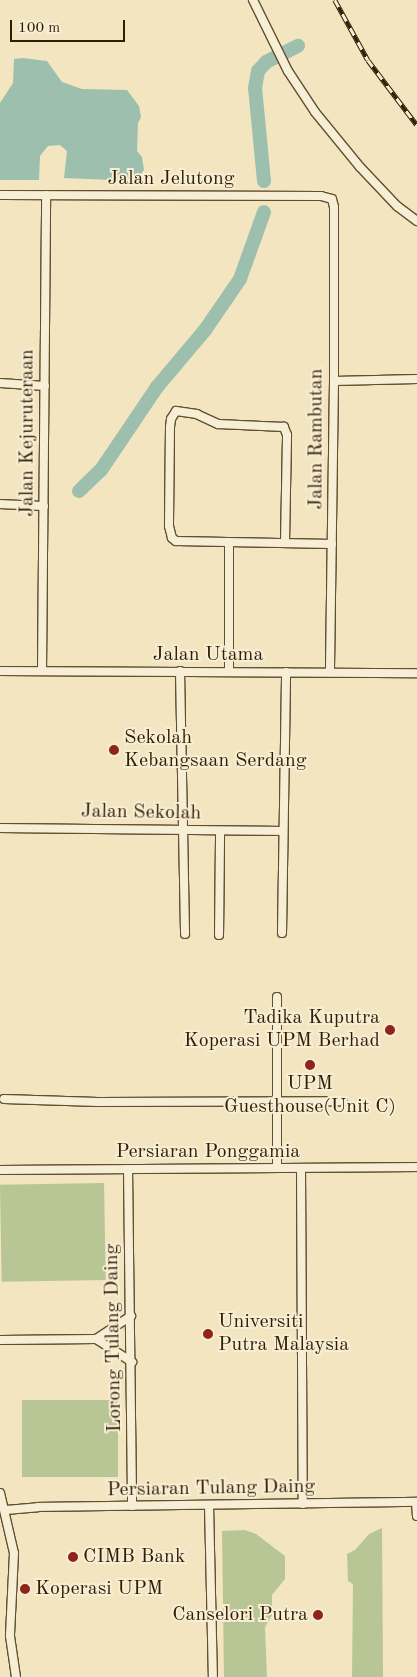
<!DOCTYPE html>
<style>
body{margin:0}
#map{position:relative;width:417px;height:1677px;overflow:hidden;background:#f2e5c0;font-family:"Old Standard TT",serif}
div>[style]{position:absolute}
.green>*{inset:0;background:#b8c595;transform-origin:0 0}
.water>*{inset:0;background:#9cc0ad}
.river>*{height:14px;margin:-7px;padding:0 7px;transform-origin:7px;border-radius:7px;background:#9cc0ad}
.roads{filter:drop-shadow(1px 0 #634f30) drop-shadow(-1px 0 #634f30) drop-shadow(0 1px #634f30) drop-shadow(0 -1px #634f30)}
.minor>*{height:8px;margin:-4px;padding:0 4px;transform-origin:4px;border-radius:4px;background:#f7eed6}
.rail>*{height:4.5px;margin-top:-2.25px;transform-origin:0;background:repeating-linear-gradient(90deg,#f7eed6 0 8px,#331d00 0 16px);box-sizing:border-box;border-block:1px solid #331d00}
.dots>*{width:14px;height:14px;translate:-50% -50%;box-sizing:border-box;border:2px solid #f7eed6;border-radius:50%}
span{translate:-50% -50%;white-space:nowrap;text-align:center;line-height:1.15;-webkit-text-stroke:4px #f7eed6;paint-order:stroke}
.street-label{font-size:20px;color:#331d00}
.poi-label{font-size:20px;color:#331d00}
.left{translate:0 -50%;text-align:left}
.right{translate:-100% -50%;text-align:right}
.scale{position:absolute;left:10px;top:20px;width:115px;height:22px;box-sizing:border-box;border:2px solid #331d00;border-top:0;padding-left:6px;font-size:15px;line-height:18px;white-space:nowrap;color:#331d00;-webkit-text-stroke:4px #f7eed6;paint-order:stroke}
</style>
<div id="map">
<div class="green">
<div style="left:104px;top:1183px;width:97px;height:104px;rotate:89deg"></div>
<div style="left:118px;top:1400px;width:77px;height:96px;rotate:90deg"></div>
<div style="clip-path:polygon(382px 1528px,383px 1677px,352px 1677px,353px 1584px,348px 1581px,347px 1554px,355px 1550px,369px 1534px)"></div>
<div style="clip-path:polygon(245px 1530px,256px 1534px,285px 1556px,285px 1579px,272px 1595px,272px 1615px,265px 1627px,267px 1677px,224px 1677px,222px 1531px)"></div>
</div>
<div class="water">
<div style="clip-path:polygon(22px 58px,47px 61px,62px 82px,82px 89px,127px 90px,139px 106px,141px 117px,138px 123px,137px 151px,142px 157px,144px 170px,136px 181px,64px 178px,67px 151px,60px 145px,48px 146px,40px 156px,39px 180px,0 180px,0 103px,13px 83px,14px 59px)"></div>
</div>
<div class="river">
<div style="left:264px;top:181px;width:93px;rotate:-95.5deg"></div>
<div style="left:255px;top:88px;width:17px;rotate:-80deg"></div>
<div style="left:258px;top:71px;width:12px;rotate:-48deg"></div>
<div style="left:266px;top:62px;width:36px;rotate:-27deg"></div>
<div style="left:79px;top:491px;width:30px;rotate:-44deg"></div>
<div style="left:101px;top:470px;width:100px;rotate:-56deg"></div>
<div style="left:157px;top:387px;width:75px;rotate:-49.9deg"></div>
<div style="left:205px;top:330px;width:62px;rotate:-55.5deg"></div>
<div style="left:240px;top:279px;width:71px;rotate:-70.3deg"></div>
</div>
<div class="roads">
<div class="minor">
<div style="left:253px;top:0;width:79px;rotate:63.8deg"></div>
<div style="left:288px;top:71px;width:49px;rotate:56.6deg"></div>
<div style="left:315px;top:112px;width:71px;rotate:50.7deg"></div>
<div style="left:360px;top:167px;width:54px;rotate:46.5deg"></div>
<div style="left:397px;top:206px;width:25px;rotate:37deg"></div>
<div style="left:0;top:195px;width:321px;rotate:0.2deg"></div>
<div style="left:321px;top:196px;width:11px;rotate:15deg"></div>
<div style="left:332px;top:199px;width:8px;rotate:76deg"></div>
<div style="left:334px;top:207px;width:174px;rotate:90deg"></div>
<div style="left:334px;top:381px;width:290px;rotate:90.8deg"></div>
<div style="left:334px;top:381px;width:83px;rotate:-1.4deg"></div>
<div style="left:0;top:383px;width:45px;rotate:3.8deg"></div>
<div style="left:0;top:504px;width:44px;rotate:2.6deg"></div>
<div style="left:285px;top:542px;width:107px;rotate:-88.9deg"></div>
<div style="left:287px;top:435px;width:9px;rotate:-111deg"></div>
<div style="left:284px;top:427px;width:66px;rotate:-177.4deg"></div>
<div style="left:218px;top:424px;width:23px;rotate:-155deg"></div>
<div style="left:197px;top:414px;width:21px;rotate:-172deg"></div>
<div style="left:176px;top:411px;width:9px;rotate:122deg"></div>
<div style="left:171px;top:419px;width:8px;rotate:97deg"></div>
<div style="left:170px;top:427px;width:99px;rotate:90.6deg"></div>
<div style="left:169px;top:526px;width:12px;rotate:76deg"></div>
<div style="left:172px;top:538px;width:5px;rotate:37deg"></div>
<div style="left:176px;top:541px;width:156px;rotate:1.1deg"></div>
<div style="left:0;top:671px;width:417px;rotate:0.3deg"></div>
<div style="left:42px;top:671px;width:476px;rotate:-89.5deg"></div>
<div style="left:180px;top:671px;width:263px;rotate:88.9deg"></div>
<div style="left:229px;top:671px;width:129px;rotate:-90deg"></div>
<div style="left:0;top:828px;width:282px;rotate:0.6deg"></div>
<div style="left:282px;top:933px;width:261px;rotate:-89.1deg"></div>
<div style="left:219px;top:935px;width:104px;rotate:-89.4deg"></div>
<div style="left:4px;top:1099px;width:94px;rotate:1.8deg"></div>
<div style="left:98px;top:1102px;width:245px;rotate:-0.2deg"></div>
<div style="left:277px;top:1168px;width:171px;rotate:-90deg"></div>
<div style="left:301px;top:1168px;width:336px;rotate:89.7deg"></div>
<div style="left:128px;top:1169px;width:337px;rotate:89.3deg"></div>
<div style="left:0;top:1170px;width:417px;rotate:-0.4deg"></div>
<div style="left:96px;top:1339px;width:43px;rotate:32.6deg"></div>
<div style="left:0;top:1340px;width:96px;rotate:-0.6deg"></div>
<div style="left:96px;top:1339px;width:42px;rotate:-33.3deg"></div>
<div style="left:0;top:1493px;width:62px;rotate:76.9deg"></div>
<div style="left:14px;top:1553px;width:83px;rotate:92.8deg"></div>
<div style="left:10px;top:1636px;width:41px;rotate:81.7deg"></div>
<div style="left:416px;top:1502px;width:14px;rotate:86deg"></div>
<div style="left:209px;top:1505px;width:172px;rotate:88.7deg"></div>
<div style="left:6px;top:1510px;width:32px;rotate:-5deg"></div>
<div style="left:38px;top:1507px;width:379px;rotate:-0.8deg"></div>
</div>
</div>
<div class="rail">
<div style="left:335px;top:0;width:68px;rotate:61.2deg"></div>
<div style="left:368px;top:60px;width:81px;rotate:53deg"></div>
</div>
<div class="dots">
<div style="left:114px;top:750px;background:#8f2418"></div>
<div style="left:390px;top:1030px;background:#8f2418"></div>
<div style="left:310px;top:1065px;background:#8f2418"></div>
<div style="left:208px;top:1334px;background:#8f2418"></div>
<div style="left:73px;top:1557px;background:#8f2418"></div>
<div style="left:25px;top:1589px;background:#8f2418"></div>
<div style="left:318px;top:1615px;background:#8f2418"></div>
</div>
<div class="street-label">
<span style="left:171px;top:179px">Jalan Jelutong</span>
<span style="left:28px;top:433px;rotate:-90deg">Jalan Kejuruteraan</span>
<span style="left:317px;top:439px;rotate:-90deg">Jalan Rambutan</span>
<span style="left:208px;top:655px">Jalan Utama</span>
<span style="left:141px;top:813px;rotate:1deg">Jalan Sekolah</span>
<span style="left:208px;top:1152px">Persiaran Ponggamia</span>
<span style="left:114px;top:1338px;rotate:-91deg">Lorong Tulang Daing</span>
<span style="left:211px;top:1489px;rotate:-1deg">Persiaran Tulang Daing</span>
</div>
<div class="poi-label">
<span class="left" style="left:124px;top:750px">Sekolah<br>Kebangsaan Serdang</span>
<span class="right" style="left:380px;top:1030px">Tadika Kuputra<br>Koperasi UPM Berhad</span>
<span style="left:310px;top:1096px">UPM<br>Guesthouse(Unit C)</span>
<span class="left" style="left:218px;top:1334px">Universiti<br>Putra Malaysia</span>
<span class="left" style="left:83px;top:1557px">CIMB Bank</span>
<span class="left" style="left:35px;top:1589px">Koperasi UPM</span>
<span class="right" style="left:308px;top:1615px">Canselori Putra</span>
</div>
<div class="scale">100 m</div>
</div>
